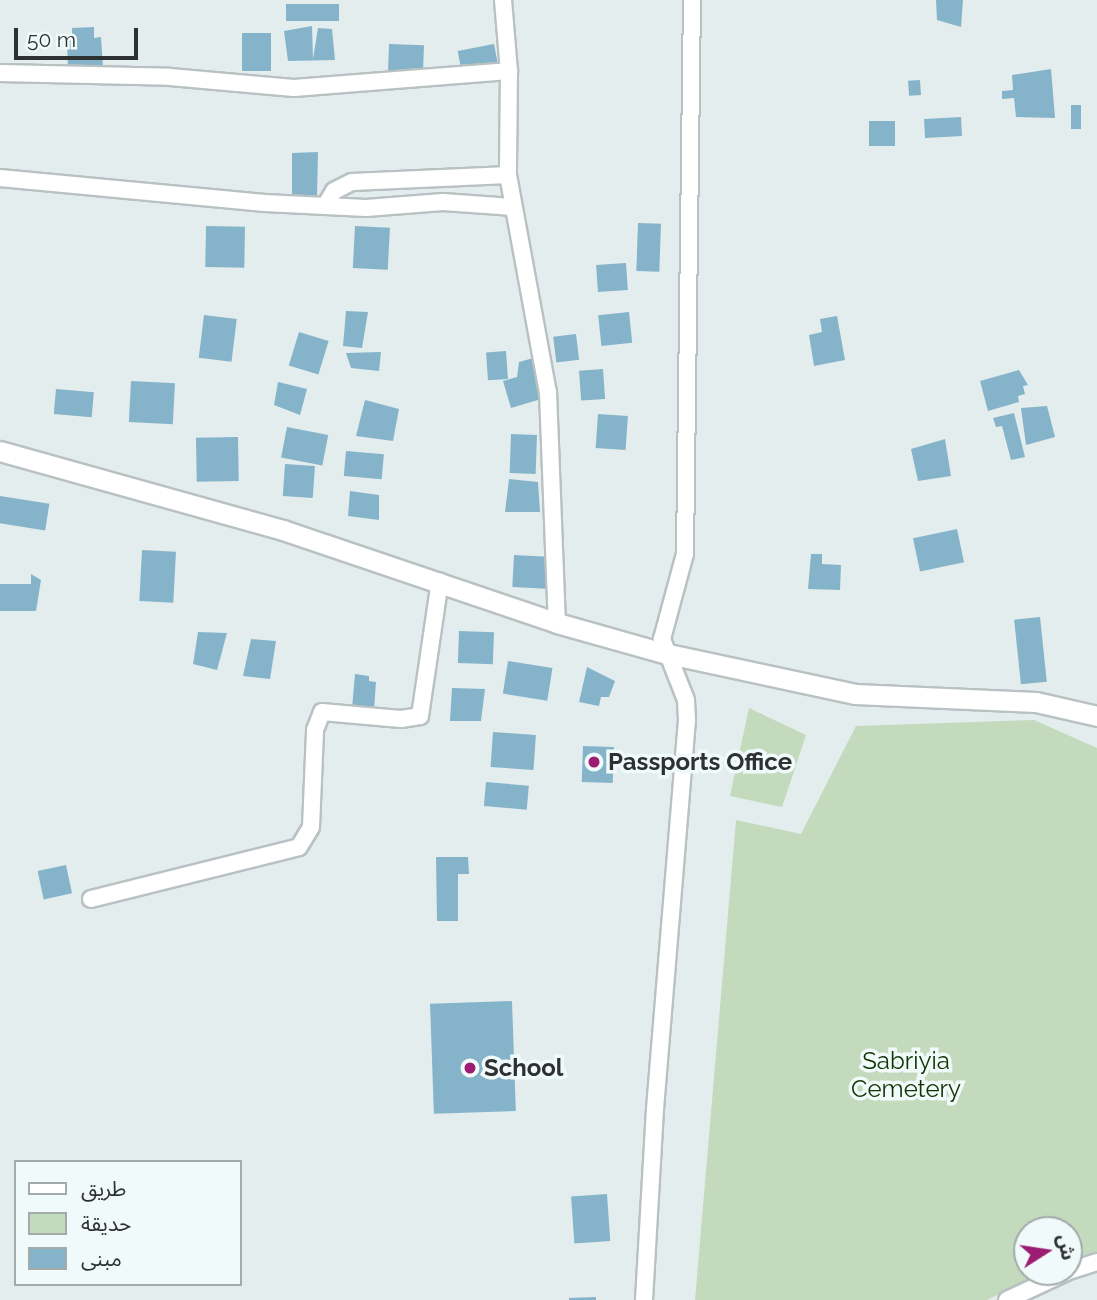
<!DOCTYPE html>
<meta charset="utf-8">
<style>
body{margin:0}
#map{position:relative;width:1097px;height:1300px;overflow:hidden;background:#e4eded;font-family:Raleway,"Noto Sans Arabic",sans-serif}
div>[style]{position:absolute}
.green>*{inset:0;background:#c3dabd}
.building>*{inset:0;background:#85b4ca;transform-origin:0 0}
.roads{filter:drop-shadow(2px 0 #b9c1c2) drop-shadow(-2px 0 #b9c1c2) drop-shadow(0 2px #b9c1c2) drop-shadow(0 -2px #b9c1c2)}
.minor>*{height:16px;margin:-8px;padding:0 8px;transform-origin:8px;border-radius:8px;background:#fff}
.tertiary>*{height:19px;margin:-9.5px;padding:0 9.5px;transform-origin:9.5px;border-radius:9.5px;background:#fff}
.dots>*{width:19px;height:19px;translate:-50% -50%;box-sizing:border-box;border:4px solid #f1fafa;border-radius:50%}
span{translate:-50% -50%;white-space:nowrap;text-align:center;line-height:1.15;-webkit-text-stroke:7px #f1fafa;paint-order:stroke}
.poi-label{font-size:24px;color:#2d3131;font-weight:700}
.left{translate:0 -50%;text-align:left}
.park-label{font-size:24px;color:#0e3502}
.legend{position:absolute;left:14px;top:1160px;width:228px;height:126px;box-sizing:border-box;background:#f1fafa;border:2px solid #a3aaaa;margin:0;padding:9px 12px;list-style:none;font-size:21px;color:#2d3131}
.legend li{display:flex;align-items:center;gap:14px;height:35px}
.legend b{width:35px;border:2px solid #a3aaaa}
.north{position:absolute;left:1013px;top:1216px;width:70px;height:70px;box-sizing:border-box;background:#f1fafa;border:2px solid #a3aaaa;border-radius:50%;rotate:78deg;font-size:19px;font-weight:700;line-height:28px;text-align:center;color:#2d3131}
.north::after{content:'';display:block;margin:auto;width:24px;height:32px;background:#9c1d73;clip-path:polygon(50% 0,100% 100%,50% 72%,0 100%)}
.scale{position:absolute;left:14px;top:28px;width:124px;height:32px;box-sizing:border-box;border:4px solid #2d3131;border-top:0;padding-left:9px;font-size:21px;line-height:24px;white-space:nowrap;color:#2d3131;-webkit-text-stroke:5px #f1fafa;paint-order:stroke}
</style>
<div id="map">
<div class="green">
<div style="clip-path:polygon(749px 708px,806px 735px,782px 807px,730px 796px)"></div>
<div style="clip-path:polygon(1034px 720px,1097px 748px,1097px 1253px,1069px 1263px,1069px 1230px,1027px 1230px,1027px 1272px,1044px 1272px,987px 1300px,695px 1300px,736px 820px,801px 834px,856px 726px)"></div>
</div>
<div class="building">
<div style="clip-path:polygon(936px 0,963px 0,961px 27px,937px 20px)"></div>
<div style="left:339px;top:4px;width:17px;height:53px;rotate:90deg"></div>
<div style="clip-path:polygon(312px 26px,313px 59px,318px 28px,332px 29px,335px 60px,288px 61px,284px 31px)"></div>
<div style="clip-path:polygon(94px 27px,94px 38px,101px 37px,103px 67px,68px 69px,67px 42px,72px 40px,72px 28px)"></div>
<div style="left:242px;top:33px;width:29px;height:38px"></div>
<div style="left:389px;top:44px;width:35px;height:28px;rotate:2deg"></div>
<div style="left:494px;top:44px;width:21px;height:37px;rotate:79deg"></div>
<div style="clip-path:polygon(1051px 69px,1055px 118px,1016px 117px,1014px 98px,1002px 99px,1002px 91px,1013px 90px,1012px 75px)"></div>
<div style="left:920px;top:80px;width:15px;height:12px;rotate:86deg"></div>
<div style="left:1071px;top:105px;width:10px;height:24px"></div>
<div style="left:961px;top:117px;width:19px;height:37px;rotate:87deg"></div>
<div style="left:869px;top:121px;width:26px;height:25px"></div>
<div style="clip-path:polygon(318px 152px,317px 197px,292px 201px,292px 153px)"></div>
<div style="left:638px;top:223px;width:23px;height:48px;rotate:2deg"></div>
<div style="left:206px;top:226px;width:39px;height:41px;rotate:1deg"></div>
<div style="left:355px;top:226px;width:35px;height:42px;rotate:3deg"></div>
<div style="left:626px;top:263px;width:27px;height:30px;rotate:86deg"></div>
<div style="clip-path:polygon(346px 311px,368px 312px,362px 348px,343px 346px)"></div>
<div style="left:629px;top:312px;width:31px;height:31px;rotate:84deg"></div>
<div style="left:204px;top:315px;width:33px;height:43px;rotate:7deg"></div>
<div style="clip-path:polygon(837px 316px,845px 360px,814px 366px,809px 335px,822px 332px,820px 319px)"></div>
<div style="left:299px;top:332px;width:31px;height:35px;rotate:17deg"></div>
<div style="left:576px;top:334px;width:26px;height:23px;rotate:83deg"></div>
<div style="left:506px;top:351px;width:28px;height:20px;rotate:86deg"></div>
<div style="clip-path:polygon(381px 352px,379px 371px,351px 368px,346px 353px)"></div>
<div style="clip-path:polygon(537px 357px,548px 397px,511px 408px,503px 381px,517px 377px,519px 362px)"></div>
<div style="left:603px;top:369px;width:30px;height:24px;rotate:86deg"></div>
<div style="clip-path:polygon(1019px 370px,1028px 385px,1023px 386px,1025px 394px,1018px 396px,1019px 402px,988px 411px,980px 381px)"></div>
<div style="left:131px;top:381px;width:44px;height:41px;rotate:3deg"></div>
<div style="clip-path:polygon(278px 382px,307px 389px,300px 415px,274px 405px)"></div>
<div style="left:56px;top:389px;width:38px;height:25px;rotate:5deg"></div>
<div style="clip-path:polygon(365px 400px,399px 409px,393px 441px,356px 436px)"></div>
<div style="clip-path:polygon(1047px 406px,1055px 437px,1026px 445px,1021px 408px)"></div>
<div style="clip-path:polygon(1014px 413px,1025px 457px,1011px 460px,1002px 426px,996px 427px,993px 418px)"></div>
<div style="left:598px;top:414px;width:30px;height:34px;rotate:4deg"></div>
<div style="left:287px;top:427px;width:42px;height:31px;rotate:11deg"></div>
<div style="left:511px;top:434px;width:26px;height:39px;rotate:2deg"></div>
<div style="left:238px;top:437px;width:44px;height:42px;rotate:89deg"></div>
<div style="clip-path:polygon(945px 439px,951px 476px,918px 481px,911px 449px)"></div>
<div style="left:346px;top:451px;width:38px;height:25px;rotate:5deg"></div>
<div style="left:285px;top:464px;width:30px;height:32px;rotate:4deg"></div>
<div style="clip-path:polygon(509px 479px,538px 482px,540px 512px,505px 512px)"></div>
<div style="clip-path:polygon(350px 491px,379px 495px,379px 520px,348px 516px)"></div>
<div style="left:0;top:496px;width:50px;height:27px;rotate:9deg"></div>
<div style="left:957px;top:529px;width:34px;height:45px;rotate:78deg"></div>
<div style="left:142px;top:550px;width:34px;height:51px;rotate:3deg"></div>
<div style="clip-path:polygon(811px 554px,822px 554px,822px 564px,841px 565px,840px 590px,808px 589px)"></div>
<div style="left:514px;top:555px;width:34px;height:32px;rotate:3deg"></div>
<div style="clip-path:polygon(31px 574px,41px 580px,36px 611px,0 611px,0 584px,31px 584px)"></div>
<div style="left:1040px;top:617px;width:65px;height:26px;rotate:84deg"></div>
<div style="left:459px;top:631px;width:35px;height:32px;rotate:2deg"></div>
<div style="clip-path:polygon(198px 632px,227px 633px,217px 670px,193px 664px)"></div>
<div style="clip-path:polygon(251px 639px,276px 641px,270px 679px,243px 676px)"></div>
<div style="left:508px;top:661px;width:45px;height:33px;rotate:9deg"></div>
<div style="clip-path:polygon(587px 667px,615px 681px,609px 697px,601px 697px,599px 706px,579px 702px)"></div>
<div style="clip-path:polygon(355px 674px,369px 676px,369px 681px,376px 682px,374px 710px,352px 708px)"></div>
<div style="clip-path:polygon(452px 688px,485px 689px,481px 721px,450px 721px)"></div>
<div style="left:493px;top:732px;width:43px;height:35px;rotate:4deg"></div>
<div style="left:583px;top:746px;width:31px;height:36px;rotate:2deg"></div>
<div style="left:486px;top:782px;width:43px;height:24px;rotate:5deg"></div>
<div style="clip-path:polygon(436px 857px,468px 857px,469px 874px,458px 874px,458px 921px,437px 921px)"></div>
<div style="left:66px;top:865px;width:29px;height:29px;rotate:78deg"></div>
<div style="left:512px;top:1001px;width:110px;height:82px;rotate:88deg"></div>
<div style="left:607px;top:1194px;width:47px;height:36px;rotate:86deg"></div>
<div style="clip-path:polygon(596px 1297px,596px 1300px,569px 1300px,569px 1298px)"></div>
</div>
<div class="roads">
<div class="minor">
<div style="left:503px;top:0;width:71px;rotate:85.2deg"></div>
<div style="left:509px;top:71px;width:104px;rotate:90.6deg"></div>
<div style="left:508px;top:175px;width:221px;rotate:79.6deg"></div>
<div style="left:548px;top:392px;width:231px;rotate:87.8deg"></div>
<div style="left:0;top:73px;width:170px;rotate:1.3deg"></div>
<div style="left:170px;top:77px;width:124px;rotate:5.1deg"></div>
<div style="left:294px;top:88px;width:216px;rotate:-4.5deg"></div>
<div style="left:0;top:178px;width:266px;rotate:5.4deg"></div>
<div style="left:265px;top:203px;width:101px;rotate:2.8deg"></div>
<div style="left:366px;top:208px;width:77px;rotate:-4.5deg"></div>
<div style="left:443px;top:202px;width:69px;rotate:4.1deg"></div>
<div style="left:325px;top:206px;width:17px;rotate:-59deg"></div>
<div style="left:334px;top:191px;width:20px;rotate:-27deg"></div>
<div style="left:352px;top:182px;width:156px;rotate:-2.6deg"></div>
<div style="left:91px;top:899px;width:214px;rotate:-14deg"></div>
<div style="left:299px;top:847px;width:23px;rotate:-59deg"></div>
<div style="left:311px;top:827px;width:97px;rotate:-87.6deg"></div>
<div style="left:315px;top:730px;width:19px;rotate:-69deg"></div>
<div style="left:322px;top:712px;width:79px;rotate:5.1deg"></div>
<div style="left:401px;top:719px;width:19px;rotate:-9deg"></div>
<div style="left:420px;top:716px;width:136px;rotate:-81.6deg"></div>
<div style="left:1069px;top:1271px;width:29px;rotate:-18deg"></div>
<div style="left:644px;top:1300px;width:191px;rotate:-86.7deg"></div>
<div style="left:655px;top:1109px;width:390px;rotate:-85.3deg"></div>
<div style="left:687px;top:720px;width:20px;rotate:-93deg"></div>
<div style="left:686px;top:700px;width:66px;rotate:-111.5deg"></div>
<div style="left:662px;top:639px;width:88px;rotate:-74.9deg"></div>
<div style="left:685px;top:554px;width:554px;rotate:-89.28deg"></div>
<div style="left:1007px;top:1300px;width:66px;rotate:-25deg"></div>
</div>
<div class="tertiary">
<div style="left:0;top:451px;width:294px;rotate:15.6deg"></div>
<div style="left:283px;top:530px;width:289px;rotate:18.7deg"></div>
<div style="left:557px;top:623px;width:111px;rotate:15.7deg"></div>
<div style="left:664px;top:653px;width:195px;rotate:12.1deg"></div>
<div style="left:855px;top:694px;width:181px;rotate:2.5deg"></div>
<div style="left:1036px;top:702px;width:63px;rotate:12.9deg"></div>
</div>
</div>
<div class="dots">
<div style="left:594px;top:762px;background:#9c1d73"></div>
<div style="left:470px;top:1068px;background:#9c1d73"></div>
</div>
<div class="poi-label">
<span class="left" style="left:608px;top:762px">Passports Office</span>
<span class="left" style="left:484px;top:1068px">School</span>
</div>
<div class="park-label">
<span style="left:906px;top:1075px">Sabriyia<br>Cemetery</span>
</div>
<ul class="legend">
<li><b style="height:9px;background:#fff"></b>طريق</li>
<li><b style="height:19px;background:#c3dabd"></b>حديقة</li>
<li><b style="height:19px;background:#85b4ca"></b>مبنى</li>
</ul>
<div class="north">ش</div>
<div class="scale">50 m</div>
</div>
